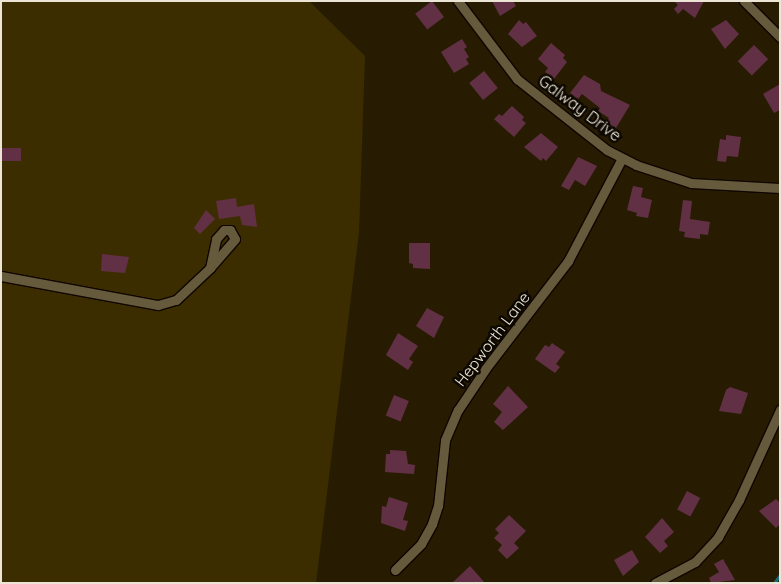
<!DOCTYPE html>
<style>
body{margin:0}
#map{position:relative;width:781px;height:584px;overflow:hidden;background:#271c01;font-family:Quicksand,sans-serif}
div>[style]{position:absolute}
.green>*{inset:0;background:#3c2d00}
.stream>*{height:2.5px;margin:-1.25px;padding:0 1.25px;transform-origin:1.25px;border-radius:1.25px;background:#1c6d76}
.building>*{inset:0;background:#623044;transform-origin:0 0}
.roads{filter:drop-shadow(1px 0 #100600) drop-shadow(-1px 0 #100600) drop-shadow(0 1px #100600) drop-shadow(0 -1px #100600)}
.minor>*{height:9px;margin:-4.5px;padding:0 4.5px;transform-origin:4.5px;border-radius:4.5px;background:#665a3c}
span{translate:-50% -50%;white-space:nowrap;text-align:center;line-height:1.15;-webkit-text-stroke:5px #0c0701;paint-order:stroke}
.street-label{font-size:16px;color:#ece5d5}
.frame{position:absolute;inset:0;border:2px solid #ece5d5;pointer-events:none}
</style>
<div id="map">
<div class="green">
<div style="clip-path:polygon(1px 1px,309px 1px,365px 56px,359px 232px,316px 583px,1px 583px)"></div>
</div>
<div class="stream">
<div style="left:774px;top:583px;width:10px;rotate:-53deg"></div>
</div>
<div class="building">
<div style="left:432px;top:1px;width:20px;height:21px;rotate:53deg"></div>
<div style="clip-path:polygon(492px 1px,513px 1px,516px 6px,500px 16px)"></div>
<div style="clip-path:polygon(674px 1px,704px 1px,695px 18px,683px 9px,678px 14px,674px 9px,678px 5px)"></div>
<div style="clip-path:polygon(519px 20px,523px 24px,526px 22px,537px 36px,522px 47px,508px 34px)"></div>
<div style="clip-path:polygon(726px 20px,739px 34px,725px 49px,711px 29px)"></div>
<div style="clip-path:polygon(462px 39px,467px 47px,464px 49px,469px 57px,466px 59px,469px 64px,454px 73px,441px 52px)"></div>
<div style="clip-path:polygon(551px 43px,565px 55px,563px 58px,567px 62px,554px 79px,545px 72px,548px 68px,538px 59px)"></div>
<div style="left:754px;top:45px;width:20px;height:23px;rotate:45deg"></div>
<div style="left:484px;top:71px;width:22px;height:19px;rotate:51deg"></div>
<div style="clip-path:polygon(584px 75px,600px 84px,601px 91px,630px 105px,616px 128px,606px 122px,609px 118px,598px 111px,600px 108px,582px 94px,578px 99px,570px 93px)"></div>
<div style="clip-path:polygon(780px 84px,780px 110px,774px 113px,763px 94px)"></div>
<div style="clip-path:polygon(512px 106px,524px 117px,522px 120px,526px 123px,514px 137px,494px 119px,499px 114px,502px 116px)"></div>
<div style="clip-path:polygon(541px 133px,558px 147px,546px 161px,543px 158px,541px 161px,524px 147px)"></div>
<div style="clip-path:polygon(726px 135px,741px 137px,738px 157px,727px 156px,726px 162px,717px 161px,720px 139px,726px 140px)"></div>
<div style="left:1px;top:148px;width:20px;height:13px"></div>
<div style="clip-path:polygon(578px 157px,597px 166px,585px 186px,575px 180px,569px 190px,561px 186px)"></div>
<div style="clip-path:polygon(633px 186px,643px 188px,641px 197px,652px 200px,648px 218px,636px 216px,637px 213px,627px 210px)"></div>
<div style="clip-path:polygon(236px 198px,237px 207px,254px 204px,257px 227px,242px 225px,240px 216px,219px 219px,216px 201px)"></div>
<div style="clip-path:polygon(683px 200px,692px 201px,690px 219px,710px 222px,708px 235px,700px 234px,700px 239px,684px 237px,685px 232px,679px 231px)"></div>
<div style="clip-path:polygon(206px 210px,215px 219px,200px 234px,194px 228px)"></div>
<div style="clip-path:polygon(409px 243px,430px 243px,430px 269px,413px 268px,413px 264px,409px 263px)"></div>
<div style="clip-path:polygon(102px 254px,129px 257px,125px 273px,101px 271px)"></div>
<div style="clip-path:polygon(427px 308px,444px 317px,434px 338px,416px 326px)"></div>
<div style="clip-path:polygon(398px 333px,418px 346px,409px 359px,413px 362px,408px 370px,386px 355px)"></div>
<div style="clip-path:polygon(552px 343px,565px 352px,556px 364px,560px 367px,555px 373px,535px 359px,545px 345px,549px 347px)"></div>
<div style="clip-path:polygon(508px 386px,528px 407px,503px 430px,494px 422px,502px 412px,493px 404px)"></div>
<div style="clip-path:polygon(730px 387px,748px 393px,741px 414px,719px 411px,726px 390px)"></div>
<div style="left:394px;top:395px;width:16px;height:22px;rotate:22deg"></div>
<div style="clip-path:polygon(390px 450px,406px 451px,408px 464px,415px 465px,414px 474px,385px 472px,386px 454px,390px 454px)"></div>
<div style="left:687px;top:491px;width:15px;height:21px;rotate:28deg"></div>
<div style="clip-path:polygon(389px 497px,408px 503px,403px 520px,408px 521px,405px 531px,381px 523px,382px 506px,386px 507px)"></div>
<div style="clip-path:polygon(776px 499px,780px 503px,780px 524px,776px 528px,759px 511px)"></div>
<div style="clip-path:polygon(509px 515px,526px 531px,514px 543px,519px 548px,507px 559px,498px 550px,502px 545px,494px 538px,499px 533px,495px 529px)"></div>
<div style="clip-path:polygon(662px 518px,674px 532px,664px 541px,668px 546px,660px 553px,645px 537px)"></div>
<div style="clip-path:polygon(632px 550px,639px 562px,623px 576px,614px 560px)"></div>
<div style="clip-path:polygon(723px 559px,735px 580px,711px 583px,709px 578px,719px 572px,714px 564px)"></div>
<div style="clip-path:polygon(470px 566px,485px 583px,452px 583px)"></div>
</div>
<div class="roads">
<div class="minor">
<div style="left:458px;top:1px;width:98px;rotate:52.9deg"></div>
<div style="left:517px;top:79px;width:115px;rotate:38.3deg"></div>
<div style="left:607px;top:150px;width:33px;rotate:27deg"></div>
<div style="left:636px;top:165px;width:58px;rotate:18.1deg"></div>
<div style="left:691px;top:183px;width:89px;rotate:3.2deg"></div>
<div style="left:744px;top:1px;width:51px;rotate:45deg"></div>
<div style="left:224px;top:230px;width:6px"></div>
<div style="left:230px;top:230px;width:10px;rotate:61deg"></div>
<div style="left:235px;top:239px;width:38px;rotate:131deg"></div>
<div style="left:210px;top:268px;width:30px;rotate:-78deg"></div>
<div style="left:216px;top:239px;width:12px;rotate:-48deg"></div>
<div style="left:1px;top:276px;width:160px;rotate:10.5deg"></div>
<div style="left:158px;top:305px;width:19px;rotate:-16deg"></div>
<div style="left:176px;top:300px;width:47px;rotate:-43.3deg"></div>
<div style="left:395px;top:570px;width:37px;rotate:-45deg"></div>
<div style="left:421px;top:544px;width:23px;rotate:-61deg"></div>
<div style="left:432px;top:524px;width:19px;rotate:-72deg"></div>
<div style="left:438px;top:506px;width:66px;rotate:-83.9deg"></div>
<div style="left:445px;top:440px;width:33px;rotate:-67deg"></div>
<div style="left:458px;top:410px;width:50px;rotate:-56.3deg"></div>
<div style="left:486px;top:368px;width:135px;rotate:-52.5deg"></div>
<div style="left:568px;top:261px;width:116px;rotate:-62.3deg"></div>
<div style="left:655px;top:583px;width:45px;rotate:-27.7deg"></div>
<div style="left:695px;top:562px;width:34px;rotate:-47deg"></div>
<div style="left:718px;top:537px;width:43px;rotate:-60.4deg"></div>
<div style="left:739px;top:500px;width:99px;rotate:-65.5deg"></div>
</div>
</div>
<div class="street-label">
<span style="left:580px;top:108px;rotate:37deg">Galway Drive</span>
<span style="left:492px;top:339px;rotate:-53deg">Hepworth Lane</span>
</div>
<div class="frame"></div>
</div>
